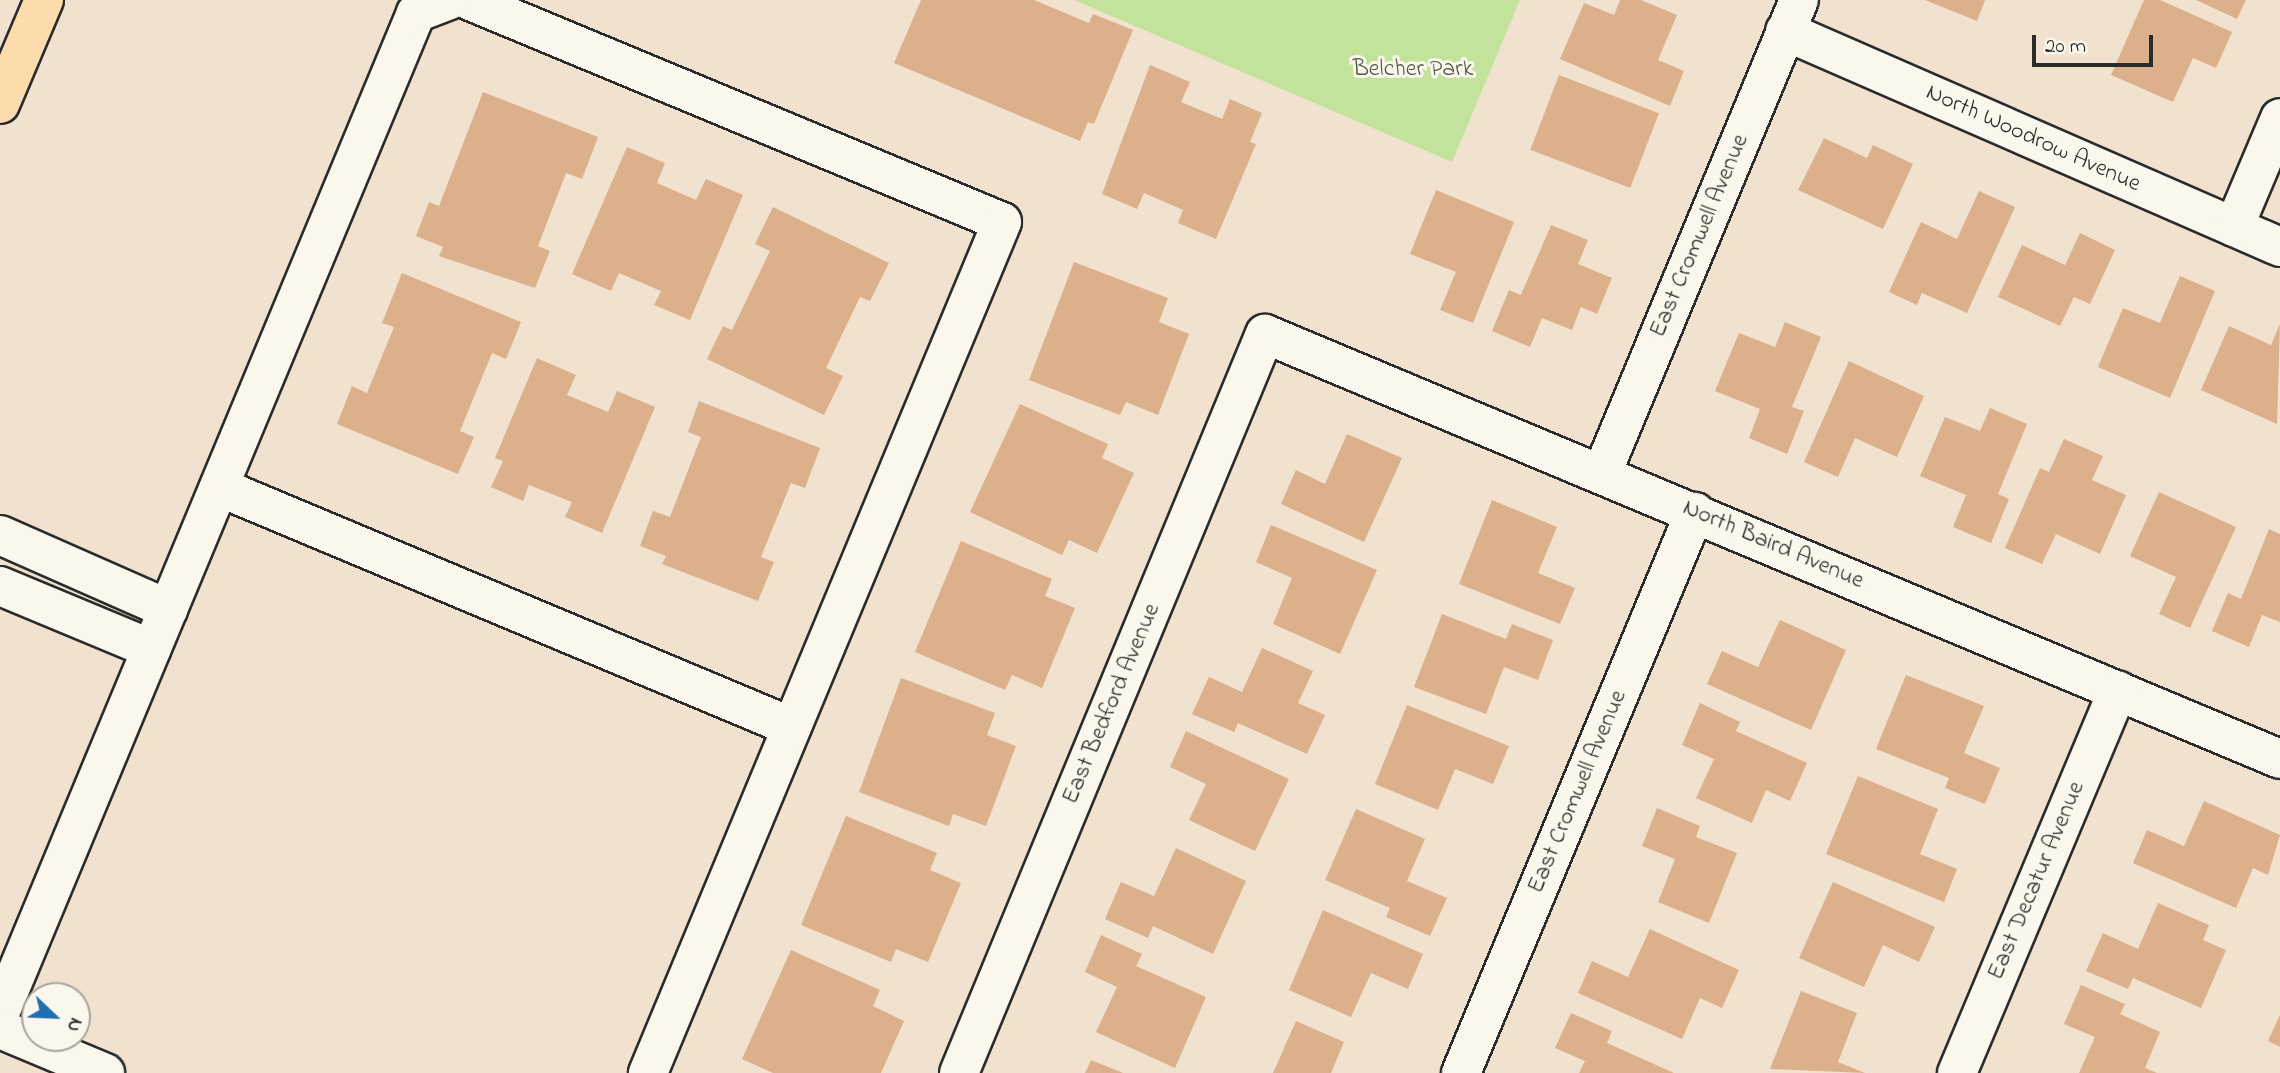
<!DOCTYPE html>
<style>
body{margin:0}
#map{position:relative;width:2280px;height:1073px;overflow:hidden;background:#f1e2cf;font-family:"Indie Flower",sans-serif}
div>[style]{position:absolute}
.green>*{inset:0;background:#c3e39c}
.building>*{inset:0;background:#dbb08b;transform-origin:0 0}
.roads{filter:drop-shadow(2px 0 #2b2b2b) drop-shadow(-2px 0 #2b2b2b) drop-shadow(0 2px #2b2b2b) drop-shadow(0 -2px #2b2b2b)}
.minor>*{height:38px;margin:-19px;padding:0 19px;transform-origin:19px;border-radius:19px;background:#fbf7ec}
.major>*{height:38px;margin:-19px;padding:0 19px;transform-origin:19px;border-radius:19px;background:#fcdcac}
span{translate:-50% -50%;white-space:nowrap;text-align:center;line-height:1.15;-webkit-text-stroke:6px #fbf7ec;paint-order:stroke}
.park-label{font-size:24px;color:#515947}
.street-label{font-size:24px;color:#2b2b2b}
.north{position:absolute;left:21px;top:982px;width:70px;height:70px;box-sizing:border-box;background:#fbf7ec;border:2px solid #a8a59f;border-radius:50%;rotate:113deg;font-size:19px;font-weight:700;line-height:28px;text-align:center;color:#2b2b2b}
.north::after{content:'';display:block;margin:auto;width:24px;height:32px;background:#1f6fb2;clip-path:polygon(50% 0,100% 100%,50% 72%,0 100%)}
.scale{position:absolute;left:2032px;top:35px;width:121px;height:32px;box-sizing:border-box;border:4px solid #2b2b2b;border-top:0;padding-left:9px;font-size:21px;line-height:24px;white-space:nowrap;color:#2b2b2b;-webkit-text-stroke:5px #fbf7ec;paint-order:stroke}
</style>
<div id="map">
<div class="green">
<div style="clip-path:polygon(1074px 0,1520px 0,1452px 162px)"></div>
</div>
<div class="building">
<div style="clip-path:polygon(921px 0,1034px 0,1089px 23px,1093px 14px,1133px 30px,1094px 124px,1088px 122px,1080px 141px,894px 63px)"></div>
<div style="clip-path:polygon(1620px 0,1641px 0,1677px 15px,1658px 60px,1684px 71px,1670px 106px,1560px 59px,1584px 3px,1614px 15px)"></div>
<div style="clip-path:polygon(1925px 0,1985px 0,1977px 21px)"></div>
<div style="clip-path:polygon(2144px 0,2160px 0,2232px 32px,2216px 68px,2193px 58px,2173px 102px,2111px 75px)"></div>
<div style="clip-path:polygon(2196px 0,2246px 0,2237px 19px)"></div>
<div style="clip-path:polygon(1150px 65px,1190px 82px,1181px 102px,1222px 119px,1230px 99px,1262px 113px,1250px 142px,1256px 144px,1216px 239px,1178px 223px,1183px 210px,1144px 193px,1137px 209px,1102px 194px)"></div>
<div style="left:1559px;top:75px;width:107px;height:80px;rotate:21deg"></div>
<div style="clip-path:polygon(483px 92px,598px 137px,582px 179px,566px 173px,538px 246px,550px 251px,535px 288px,439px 256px,443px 247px,416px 236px,429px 202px,439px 206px)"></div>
<div style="clip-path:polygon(1824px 138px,1867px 158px,1873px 145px,1913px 164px,1883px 229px,1798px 190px)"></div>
<div style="clip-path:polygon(627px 147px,665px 163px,657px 183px,696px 200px,706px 179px,743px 195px,690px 320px,654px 305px,661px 291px,619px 273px,611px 291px,572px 274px)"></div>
<div style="clip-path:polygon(1436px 190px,1514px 222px,1473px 323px,1440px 310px,1456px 272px,1410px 254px)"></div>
<div style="clip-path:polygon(1979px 191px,2015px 207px,1967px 313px,1922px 293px,1917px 305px,1889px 292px,1921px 222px,1957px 239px)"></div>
<div style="clip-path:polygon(773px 207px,889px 263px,870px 301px,860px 297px,826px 368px,843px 376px,824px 415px,707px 359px,723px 326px,732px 330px,770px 251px,755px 244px)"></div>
<div style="clip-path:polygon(1551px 225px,1588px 240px,1578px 264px,1612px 278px,1597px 314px,1581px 307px,1572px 330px,1542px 318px,1530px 347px,1492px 331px,1509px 290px,1521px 295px)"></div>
<div style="clip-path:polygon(2080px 233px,2115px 250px,2090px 304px,2074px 297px,2060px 326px,1998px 297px,2022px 245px,2065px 265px)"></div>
<div style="clip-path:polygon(1074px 262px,1168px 298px,1159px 322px,1189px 334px,1158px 415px,1126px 402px,1120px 415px,1029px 380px)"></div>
<div style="clip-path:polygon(402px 273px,521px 322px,506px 359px,492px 353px,460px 431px,474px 437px,458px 474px,337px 424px,352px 386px,367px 393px,394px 327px,382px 323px)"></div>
<div style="clip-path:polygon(2180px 276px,2215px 291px,2170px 398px,2098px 367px,2123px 308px,2160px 323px)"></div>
<div style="clip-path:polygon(1785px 322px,1821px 337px,1792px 407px,1804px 411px,1787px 454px,1749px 438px,1760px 409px,1715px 391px,1739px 333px,1775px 347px)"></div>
<div style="clip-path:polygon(2280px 324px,2277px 424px,2201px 390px,2229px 326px,2271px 345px)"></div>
<div style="clip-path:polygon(537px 358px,576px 375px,567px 395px,608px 412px,617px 391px,655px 407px,602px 533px,565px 517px,572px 502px,529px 485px,523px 501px,491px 487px,503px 461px,495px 458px)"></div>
<div style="clip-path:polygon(1849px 361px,1924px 396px,1897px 457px,1855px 438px,1838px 477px,1804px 462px)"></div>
<div style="clip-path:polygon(699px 401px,820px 448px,805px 488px,791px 483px,761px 557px,774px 562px,758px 601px,662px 564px,666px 556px,640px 546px,653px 511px,670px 517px,701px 437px,688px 432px)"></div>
<div style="clip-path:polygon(1020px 404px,1108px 444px,1102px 458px,1134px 473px,1097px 553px,1069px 540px,1062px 555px,970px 512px)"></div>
<div style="clip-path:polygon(1990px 408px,2027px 424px,1998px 494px,2009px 499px,1991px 543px,1953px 527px,1966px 495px,1920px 476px,1945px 417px,1980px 431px)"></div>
<div style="clip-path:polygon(1347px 434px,1402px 458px,1364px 542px,1281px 504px,1296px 470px,1325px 484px)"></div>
<div style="clip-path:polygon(2064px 439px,2103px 456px,2092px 480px,2126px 495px,2100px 554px,2056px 534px,2042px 564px,2005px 548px,2040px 468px,2049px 472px)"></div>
<div style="clip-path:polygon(2159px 492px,2236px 527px,2190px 628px,2159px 614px,2176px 577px,2130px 556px)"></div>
<div style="clip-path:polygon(1492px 500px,1557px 527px,1538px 573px,1575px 588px,1560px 624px,1459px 584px)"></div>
<div style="clip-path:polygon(1271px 525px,1377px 570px,1340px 654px,1273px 624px,1292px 578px,1256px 562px)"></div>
<div style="clip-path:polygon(2269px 529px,2280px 534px,2280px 622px,2262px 615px,2249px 647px,2212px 631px,2228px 593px,2241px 599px)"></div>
<div style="clip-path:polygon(961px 541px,1052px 579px,1045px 596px,1075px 608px,1042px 688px,1012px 675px,1005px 690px,915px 652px)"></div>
<div style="clip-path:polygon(1442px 614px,1506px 639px,1512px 624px,1553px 640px,1538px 680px,1504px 667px,1486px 714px,1414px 687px)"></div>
<div style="clip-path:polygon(1780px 620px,1846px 650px,1811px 730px,1707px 684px,1722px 651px,1758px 667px)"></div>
<div style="clip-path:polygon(1262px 648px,1313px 671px,1298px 703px,1325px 715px,1307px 754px,1238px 723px,1234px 732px,1192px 714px,1209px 677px,1242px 692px)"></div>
<div style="clip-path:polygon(1906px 675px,1984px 706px,1964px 753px,2000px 768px,1985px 804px,1945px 788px,1949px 778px,1876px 749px)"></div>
<div style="clip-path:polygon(901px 678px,995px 713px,987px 735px,1016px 746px,986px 826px,953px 814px,949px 826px,859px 792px)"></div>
<div style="clip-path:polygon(1700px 703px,1740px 722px,1736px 731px,1807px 763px,1790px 801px,1766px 790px,1752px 823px,1696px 798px,1714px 759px,1682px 745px)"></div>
<div style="clip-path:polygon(1407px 705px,1509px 746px,1493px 784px,1455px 769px,1438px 810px,1375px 784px)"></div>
<div style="clip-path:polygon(1186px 731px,1289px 779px,1255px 851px,1189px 820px,1206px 784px,1170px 767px)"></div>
<div style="clip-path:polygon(1858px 776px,1938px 809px,1920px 854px,1957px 869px,1944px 902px,1826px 854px)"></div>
<div style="clip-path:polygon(2204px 801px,2280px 835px,2268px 875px,2253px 868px,2236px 908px,2133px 863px,2147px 830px,2184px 846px)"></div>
<div style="clip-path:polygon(1657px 808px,1700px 826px,1696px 837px,1737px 853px,1709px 923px,1658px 902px,1675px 859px,1642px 846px)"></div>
<div style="clip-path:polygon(1356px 809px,1425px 839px,1407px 881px,1447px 898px,1430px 936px,1386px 917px,1390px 908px,1325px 880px)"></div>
<div style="clip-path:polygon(846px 816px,937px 853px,930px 870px,961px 883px,928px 962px,896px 949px,891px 962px,801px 925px)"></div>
<div style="clip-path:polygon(1176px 848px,1246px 881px,1213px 954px,1153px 926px,1148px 938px,1105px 919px,1121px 882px,1154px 896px)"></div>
<div style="clip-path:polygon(1833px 882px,1935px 927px,1919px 962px,1883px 945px,1864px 987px,1799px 958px)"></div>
<div style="clip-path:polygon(2158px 903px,2209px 925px,2203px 940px,2226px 950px,2201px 1008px,2133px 978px,2128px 989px,2086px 971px,2103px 933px,2138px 949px)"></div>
<div style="clip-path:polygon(1323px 910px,1423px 954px,1408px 989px,1371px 973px,1351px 1017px,1289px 990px)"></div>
<div style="clip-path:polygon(1650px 929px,1739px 970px,1722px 1008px,1700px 998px,1682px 1039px,1578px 993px,1592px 961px,1628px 977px)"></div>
<div style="clip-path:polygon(1101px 935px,1142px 954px,1136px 966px,1206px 997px,1175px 1068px,1096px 1032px,1117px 987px,1085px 972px)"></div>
<div style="clip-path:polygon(791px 950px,880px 990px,873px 1006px,904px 1021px,881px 1073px,773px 1073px,742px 1059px)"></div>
<div style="clip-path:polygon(2081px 985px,2125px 1004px,2120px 1014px,2160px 1032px,2145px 1068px,2157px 1073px,2079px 1073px,2095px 1037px,2064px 1024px)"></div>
<div style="clip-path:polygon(1801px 991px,1857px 1013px,1838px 1062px,1865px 1073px,1770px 1069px)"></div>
<div style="clip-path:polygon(1571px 1013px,1612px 1031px,1607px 1043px,1674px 1073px,1579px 1073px,1585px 1061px,1555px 1048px)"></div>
<div style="clip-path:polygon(2280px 1015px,2280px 1047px,2268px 1041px)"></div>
<div style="clip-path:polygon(1296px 1021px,1344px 1042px,1331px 1073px,1273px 1073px)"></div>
<div style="clip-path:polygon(1091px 1060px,1123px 1073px,1085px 1073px)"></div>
</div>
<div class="roads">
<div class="minor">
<div style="left:468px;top:0;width:578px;rotate:22.57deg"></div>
<div style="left:1002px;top:222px;width:922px;rotate:112.59deg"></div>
<div style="left:1785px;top:31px;width:540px;rotate:23.57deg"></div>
<div style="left:2234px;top:227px;width:118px;rotate:-67.1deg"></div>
<div style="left:1602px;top:473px;width:512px;rotate:-67.39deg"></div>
<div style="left:219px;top:487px;width:621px;rotate:22.73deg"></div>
<div style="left:0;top:535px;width:184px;rotate:23.8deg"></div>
<div style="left:0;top:586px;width:164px;rotate:22.6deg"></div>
<div style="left:0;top:1013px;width:1083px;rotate:-67.41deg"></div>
<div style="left:416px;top:13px;width:36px;rotate:-21deg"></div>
<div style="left:0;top:1029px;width:114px;rotate:22.7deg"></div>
<div style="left:959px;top:1073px;width:800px;rotate:-67.51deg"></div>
<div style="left:1265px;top:334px;width:1100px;rotate:22.72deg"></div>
<div style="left:1461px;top:1073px;width:608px;rotate:-67.36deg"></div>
<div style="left:1957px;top:1073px;width:415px;rotate:-67.2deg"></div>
</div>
<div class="major">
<div style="left:0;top:104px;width:113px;rotate:-67.1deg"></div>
</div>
</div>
<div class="park-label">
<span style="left:1413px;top:70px">Belcher Park</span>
</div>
<div class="street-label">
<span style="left:2033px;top:139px;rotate:24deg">North Woodrow Avenue</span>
<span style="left:1700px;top:236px;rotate:-67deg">East Cromwell Avenue</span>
<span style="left:1773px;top:545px;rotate:23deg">North Baird Avenue</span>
<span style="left:1112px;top:704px;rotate:-67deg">East Bedford Avenue</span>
<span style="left:1578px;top:792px;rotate:-67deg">East Cromwell Avenue</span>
<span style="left:2037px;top:881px;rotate:-67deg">East Decatur Avenue</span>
</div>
<div class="north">N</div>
<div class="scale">20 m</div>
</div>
